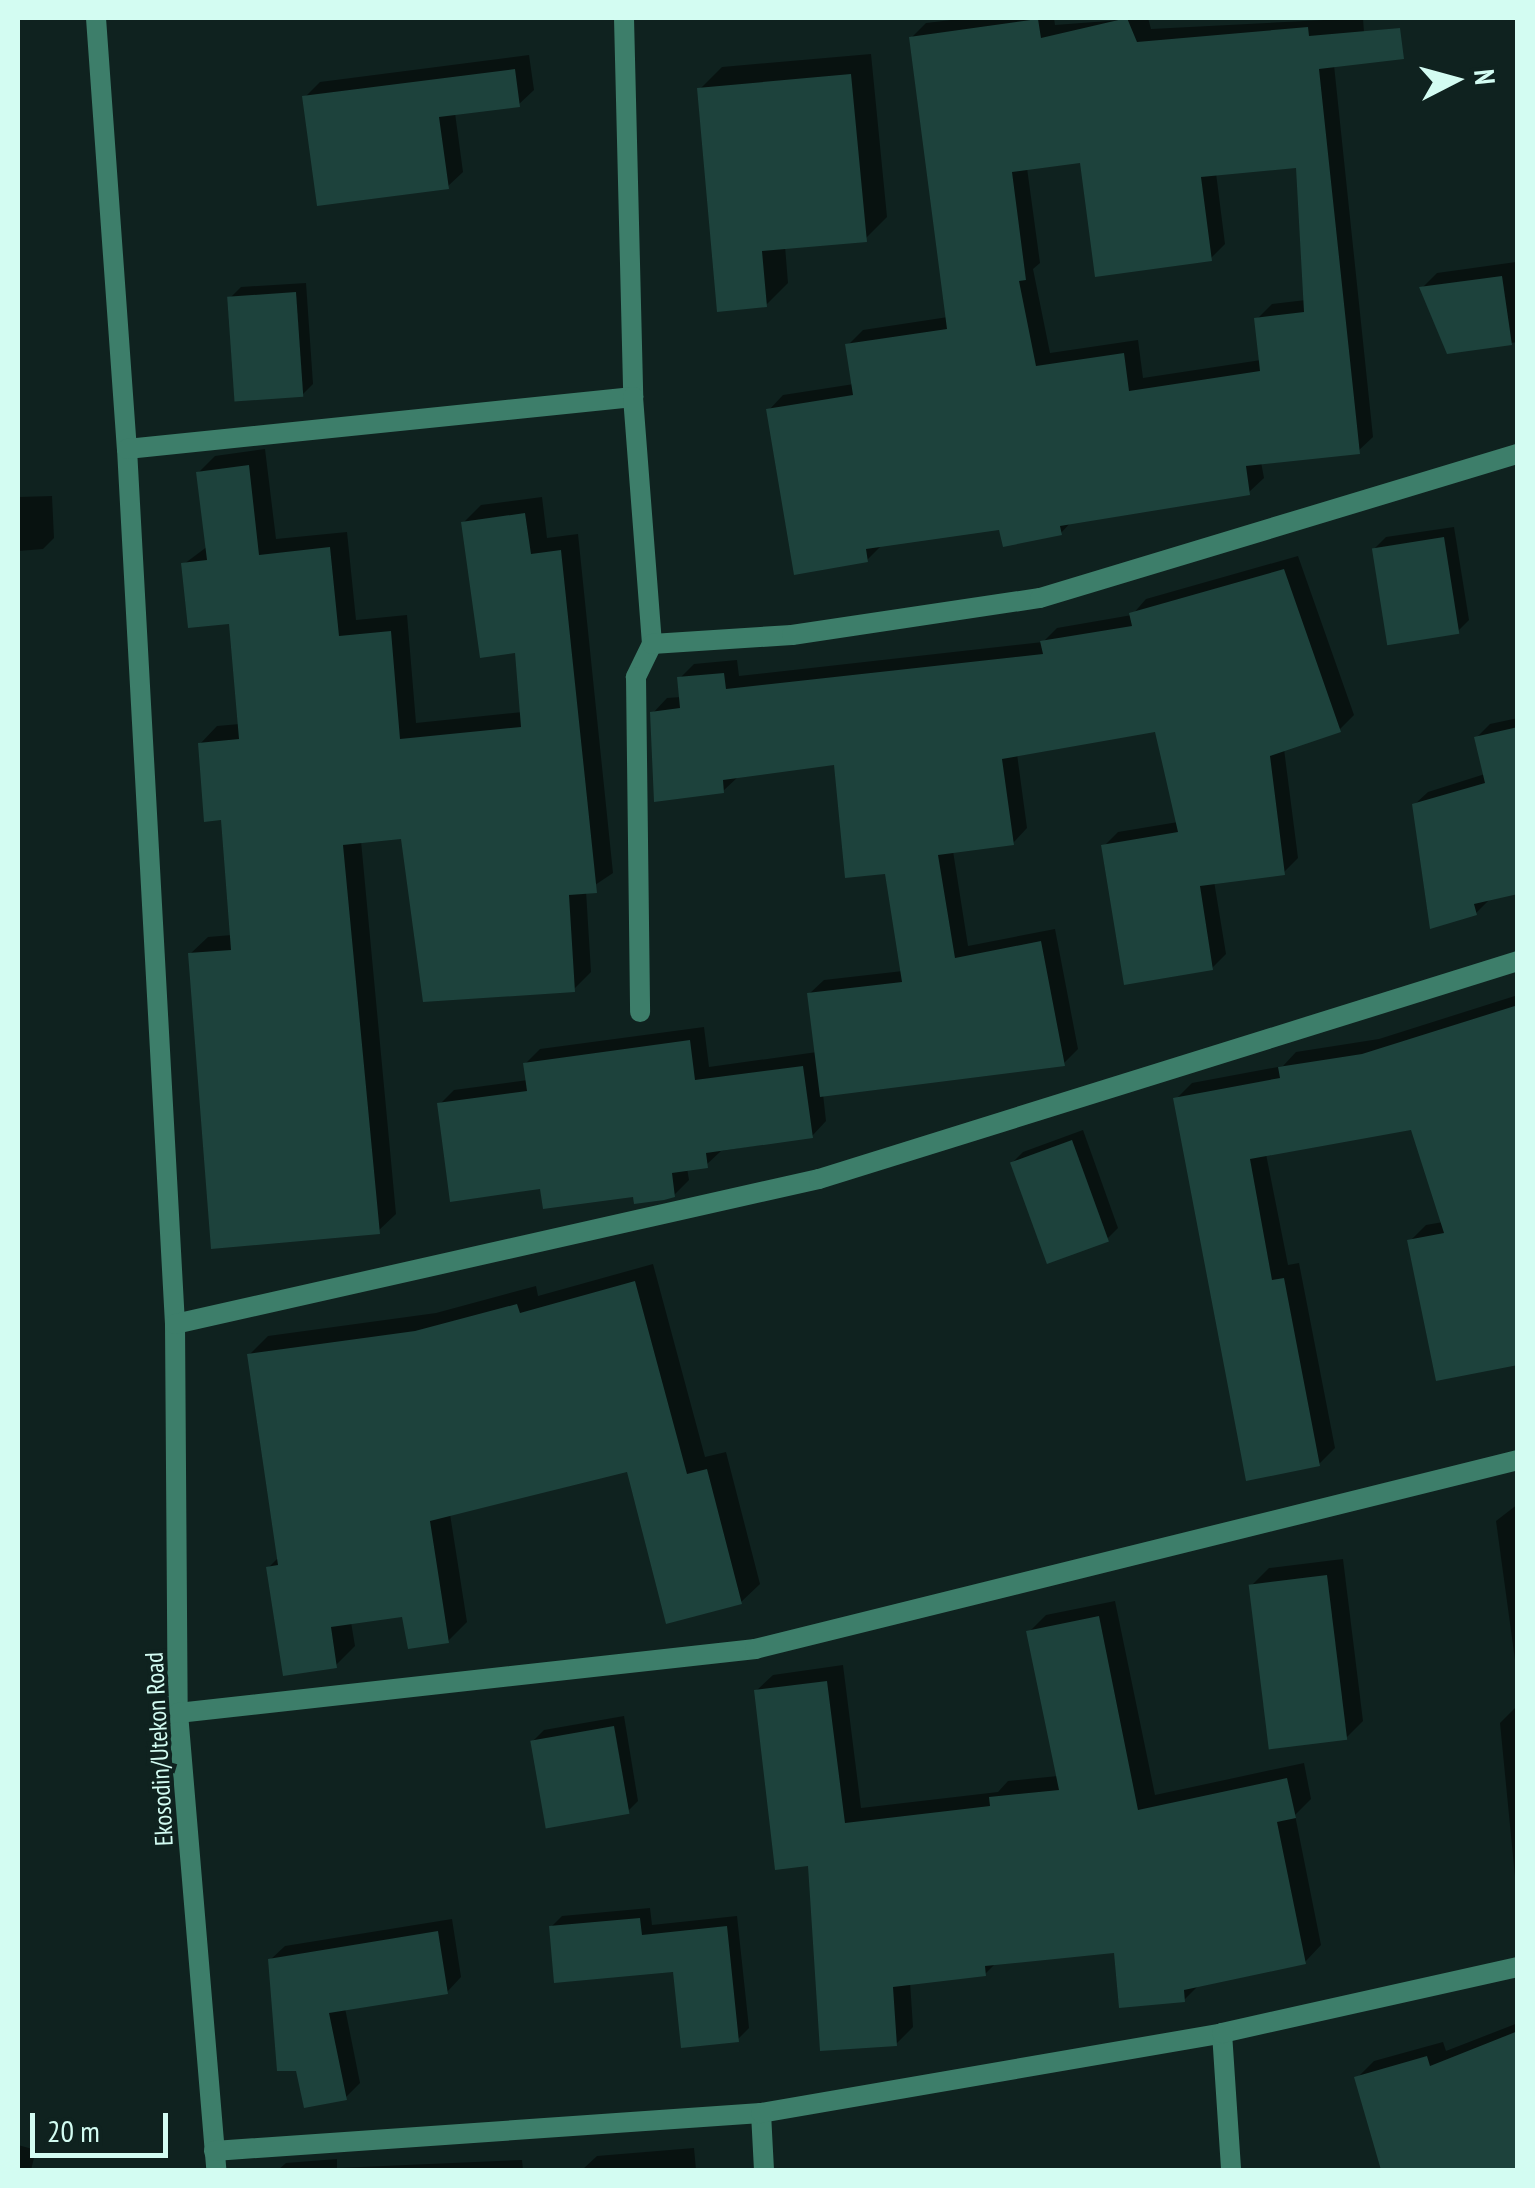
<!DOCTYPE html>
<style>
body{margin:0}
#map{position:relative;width:1535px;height:2188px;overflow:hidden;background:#0f221f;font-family:"PT Sans Narrow",sans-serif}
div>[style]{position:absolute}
.shadow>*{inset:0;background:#0007}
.building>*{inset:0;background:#1d423c;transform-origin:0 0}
.street>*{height:20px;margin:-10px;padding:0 10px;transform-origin:10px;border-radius:10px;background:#3d7e6a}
span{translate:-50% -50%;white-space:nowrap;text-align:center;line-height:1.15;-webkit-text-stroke:8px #0f221f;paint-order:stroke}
.street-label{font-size:25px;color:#d3fcf2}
.frame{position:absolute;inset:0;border:20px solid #d3fcf2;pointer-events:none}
.north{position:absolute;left:1405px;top:30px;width:100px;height:100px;-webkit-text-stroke:8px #0f221f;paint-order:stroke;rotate:84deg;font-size:28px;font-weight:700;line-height:40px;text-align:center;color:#d3fcf2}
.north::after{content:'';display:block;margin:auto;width:35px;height:45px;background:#d3fcf2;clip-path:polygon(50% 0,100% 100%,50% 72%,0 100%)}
.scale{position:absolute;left:30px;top:2113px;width:138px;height:45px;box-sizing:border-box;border:5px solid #d3fcf2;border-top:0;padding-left:12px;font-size:30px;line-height:35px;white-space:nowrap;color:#d3fcf2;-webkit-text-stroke:8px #0f221f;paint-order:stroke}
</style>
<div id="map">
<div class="shadow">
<div style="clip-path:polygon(evenodd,968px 18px,1054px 18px,1055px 25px,1148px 18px,1151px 29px,1363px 18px,1365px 48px,1334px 65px,1373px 437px,1358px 451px,1261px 462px,1264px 478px,1249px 492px,1072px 521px,1061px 533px,1001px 527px,883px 544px,867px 560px,769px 410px,783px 395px,854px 384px,848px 345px,863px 330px,948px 317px,911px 38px,926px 23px,968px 18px,1082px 160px,1211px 258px,1225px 244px,1216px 173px,1298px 165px,1306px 300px,1272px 304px,1257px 319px,1261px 360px,1143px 378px,1138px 340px,1050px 353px,1033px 269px,1040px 263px,1027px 168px,1082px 160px)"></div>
<div style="clip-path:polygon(871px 54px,887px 217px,865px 239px,785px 246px,788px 283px,766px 305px,700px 89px,722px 67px)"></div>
<div style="clip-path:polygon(529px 55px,534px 90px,518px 105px,455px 113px,463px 172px,447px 187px,305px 97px,320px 82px)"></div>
<div style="clip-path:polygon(1516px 262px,1518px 342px,1448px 351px,1422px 288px,1437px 273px)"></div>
<div style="clip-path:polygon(306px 283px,313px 384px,302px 395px,230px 298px,241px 287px)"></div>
<div style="clip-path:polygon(265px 449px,276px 539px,347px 532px,356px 620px,407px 615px,416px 723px,523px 712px,517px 650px,464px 522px,481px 505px,542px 497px,547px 538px,578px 534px,613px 873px,586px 891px,591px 972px,574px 989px,403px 836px,361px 841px,396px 1214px,378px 1231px,190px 954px,208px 937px,232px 935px,224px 817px,200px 744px,217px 726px,240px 724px,231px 621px,184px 564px,208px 546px,198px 473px,215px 456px)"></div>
<div style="clip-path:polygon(52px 496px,54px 538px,43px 549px,18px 551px,18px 497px)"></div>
<div style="clip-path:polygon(1454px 527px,1469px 620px,1458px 631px,1375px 548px,1386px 537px)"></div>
<div style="clip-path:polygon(1298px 556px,1354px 715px,1340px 729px,1284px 749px,1298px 858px,1284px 872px,1214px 881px,1226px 954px,1212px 968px,1104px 846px,1118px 832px,1178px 822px,1157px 729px,1017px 754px,1027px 828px,1013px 843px,953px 851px,968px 946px,1055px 929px,1078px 1049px,1064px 1063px,823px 1094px,826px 1121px,812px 1136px,721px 1151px,706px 1165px,687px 1168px,689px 1180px,674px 1195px,542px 1186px,440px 1104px,454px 1090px,528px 1080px,526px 1063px,540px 1049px,704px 1027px,709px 1067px,817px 1052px,809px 994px,824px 980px,903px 971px,887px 871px,836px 762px,739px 776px,723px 791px,653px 713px,667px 698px,681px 697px,680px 678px,694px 664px,737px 660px,739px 676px,1043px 642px,1057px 628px,1132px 615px,1146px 599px)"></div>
<div style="clip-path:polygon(1518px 718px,1518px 891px,1489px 900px,1476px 913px,1414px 805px,1428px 792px,1485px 774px,1477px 737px,1490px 724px)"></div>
<div style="clip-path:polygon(1518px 995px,1518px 1362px,1410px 1241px,1426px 1225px,1443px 1222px,1413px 1128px,1266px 1154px,1288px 1265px,1299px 1263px,1335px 1448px,1319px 1464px,1176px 1099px,1192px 1083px,1283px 1066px,1296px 1052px,1379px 1039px)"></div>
<div style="clip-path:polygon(1083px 1130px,1118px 1228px,1107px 1239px,1012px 1163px,1023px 1152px)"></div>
<div style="clip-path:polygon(653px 1264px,705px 1457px,726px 1452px,760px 1584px,741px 1602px,629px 1469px,450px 1514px,467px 1622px,448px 1641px,404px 1614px,351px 1622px,355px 1646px,336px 1665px,269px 1567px,279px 1557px,249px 1355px,268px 1336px,436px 1313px,536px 1286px,538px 1296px)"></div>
<div style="clip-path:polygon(1518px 1504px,1518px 1682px,1496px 1521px)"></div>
<div style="clip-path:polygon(1343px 1559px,1363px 1721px,1346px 1738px,1252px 1585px,1269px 1568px)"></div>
<div style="clip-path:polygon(1115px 1601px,1155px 1795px,1304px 1763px,1311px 1799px,1295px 1815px,1321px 1945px,1305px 1962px,1200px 1984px,1184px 2000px,1116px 1950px,996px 1963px,985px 1974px,910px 1982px,913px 2027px,896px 2044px,811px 1863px,756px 1691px,773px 1675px,843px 1665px,861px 1808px,998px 1792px,1008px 1781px,1058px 1776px,1029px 1632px,1046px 1615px)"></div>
<div style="clip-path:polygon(1517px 1706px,1518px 1887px,1516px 1887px,1500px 1723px)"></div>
<div style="clip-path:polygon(624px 1716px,638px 1801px,627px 1812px,533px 1741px,544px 1730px)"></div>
<div style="clip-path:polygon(650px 1908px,652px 1925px,737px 1916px,749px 2028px,738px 2039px,675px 1970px,551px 1927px,562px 1916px)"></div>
<div style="clip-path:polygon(452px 1919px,461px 1977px,447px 1992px,345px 2008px,360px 2083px,346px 2097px,298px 2069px,270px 1960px,285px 1946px)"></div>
<div style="clip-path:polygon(1518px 2023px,1518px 2170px,1384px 2170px,1357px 2078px,1374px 2061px,1443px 2042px,1446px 2051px)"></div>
<div style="clip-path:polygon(18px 2145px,36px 2150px,31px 2170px,18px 2170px)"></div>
<div style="clip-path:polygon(694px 2148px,696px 2170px,582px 2170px,597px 2156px)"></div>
<div style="clip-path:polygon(337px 2159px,337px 2168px,522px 2160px,523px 2170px,278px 2170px,286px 2163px)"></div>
</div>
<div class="building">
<div style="clip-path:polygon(evenodd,1127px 18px,1137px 42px,1308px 27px,1309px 36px,1400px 28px,1404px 59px,1319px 69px,1360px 454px,1246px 466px,1250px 495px,1060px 526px,1062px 535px,1003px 547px,999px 530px,866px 549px,868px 562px,794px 575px,766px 409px,853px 395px,845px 344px,947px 329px,909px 37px,1038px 19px,1041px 38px,1127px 18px,1080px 163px,1095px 277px,1212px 261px,1201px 177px,1296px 168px,1304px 312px,1254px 318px,1260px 371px,1129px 391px,1124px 353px,1036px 366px,1019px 281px,1026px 280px,1012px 172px,1080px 163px)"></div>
<div style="clip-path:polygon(515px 69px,520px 107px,439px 117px,449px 189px,317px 206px,302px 96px)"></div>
<div style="clip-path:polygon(851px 74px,867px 242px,762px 251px,767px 307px,717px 312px,697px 88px)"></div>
<div style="clip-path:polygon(1502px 276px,1512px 345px,1447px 354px,1419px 287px)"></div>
<div style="left:296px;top:292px;width:105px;height:69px;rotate:86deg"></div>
<div style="clip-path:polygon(249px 465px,259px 555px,330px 547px,339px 636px,391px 631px,400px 739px,521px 727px,515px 653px,480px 658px,461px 522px,525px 513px,531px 554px,561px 550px,597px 893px,569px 895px,575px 992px,423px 1002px,401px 839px,343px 845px,380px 1234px,211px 1249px,188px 953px,231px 950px,221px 820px,204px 822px,198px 743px,239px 739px,229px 624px,188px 628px,181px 563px,207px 560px,196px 472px)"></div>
<div style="left:1444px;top:537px;width:98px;height:73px;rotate:81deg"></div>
<div style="clip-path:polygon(1284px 569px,1341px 732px,1270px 756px,1285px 875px,1200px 886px,1213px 970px,1124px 985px,1101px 845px,1178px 832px,1155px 732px,1002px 759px,1014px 845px,938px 855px,955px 958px,1041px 941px,1065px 1066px,820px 1097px,807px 993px,902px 982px,885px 874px,845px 878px,834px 765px,723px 780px,724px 793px,654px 802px,650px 712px,680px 708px,677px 677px,724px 673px,726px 689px,1043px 654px,1040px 641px,1132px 626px,1129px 613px)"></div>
<div style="clip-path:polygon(1518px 727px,1518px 894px,1474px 904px,1477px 915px,1430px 929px,1412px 804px,1485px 783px,1474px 737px)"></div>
<div style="clip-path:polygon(1518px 1005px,1518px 1365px,1436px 1381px,1407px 1240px,1444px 1233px,1411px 1130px,1250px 1159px,1272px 1280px,1284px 1278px,1320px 1466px,1246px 1481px,1173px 1098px,1280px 1078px,1278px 1067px,1362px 1054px)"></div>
<div style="clip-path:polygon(690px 1040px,695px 1080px,803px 1066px,813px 1138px,706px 1153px,708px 1168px,672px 1173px,675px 1197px,664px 1200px,634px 1204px,633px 1197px,543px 1209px,540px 1189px,450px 1202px,437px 1103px,527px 1091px,523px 1063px)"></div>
<div style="left:1072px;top:1140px;width:108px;height:66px;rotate:70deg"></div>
<div style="clip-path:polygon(635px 1281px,687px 1474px,707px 1469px,742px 1604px,666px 1624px,627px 1472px,430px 1521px,449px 1643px,408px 1649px,402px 1617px,331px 1627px,337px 1668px,283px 1676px,266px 1567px,278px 1565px,247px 1354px,415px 1331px,517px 1304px,520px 1313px)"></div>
<div style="left:1327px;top:1575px;width:166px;height:79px;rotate:83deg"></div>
<div style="clip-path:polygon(1099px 1616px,1138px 1810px,1287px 1778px,1296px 1818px,1277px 1822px,1306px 1964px,1184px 1990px,1185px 2002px,1119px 2008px,1114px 1953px,985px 1966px,986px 1976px,893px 1987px,897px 2046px,820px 2051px,808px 1866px,775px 1870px,754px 1690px,827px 1681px,845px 1823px,990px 1806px,989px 1797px,1059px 1790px,1026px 1631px)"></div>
<div style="left:614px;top:1726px;width:89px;height:85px;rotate:80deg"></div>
<div style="clip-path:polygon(640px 1918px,642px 1935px,727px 1926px,739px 2042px,681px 2048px,673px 1972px,554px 1983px,549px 1926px)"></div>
<div style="clip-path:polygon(438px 1931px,448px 1994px,329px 2013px,347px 2100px,304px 2108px,296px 2071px,277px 2071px,268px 1959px)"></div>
<div style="clip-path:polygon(1518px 2031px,1518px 2170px,1381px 2170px,1354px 2077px,1427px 2056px,1430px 2066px)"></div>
</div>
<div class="street">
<div style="left:96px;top:18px;width:432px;rotate:85.9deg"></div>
<div style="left:127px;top:449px;width:876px;rotate:86.86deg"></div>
<div style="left:175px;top:1324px;width:389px;rotate:89.6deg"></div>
<div style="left:178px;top:1713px;width:459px;rotate:85.2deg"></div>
<div style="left:624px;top:18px;width:379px;rotate:88.6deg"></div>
<div style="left:127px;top:449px;width:509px;rotate:-5.87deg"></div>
<div style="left:633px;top:397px;width:248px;rotate:85.6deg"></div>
<div style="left:652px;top:644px;width:37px;rotate:116deg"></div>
<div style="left:636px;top:677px;width:335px;rotate:89.3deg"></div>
<div style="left:652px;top:644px;width:140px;rotate:-3.7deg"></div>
<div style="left:792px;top:635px;width:251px;rotate:-8.5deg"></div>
<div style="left:1040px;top:598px;width:499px;rotate:-16.8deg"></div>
<div style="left:175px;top:1324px;width:660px;rotate:-12.69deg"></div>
<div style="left:819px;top:1179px;width:732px;rotate:-17.32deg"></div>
<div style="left:178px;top:1713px;width:581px;rotate:-6.33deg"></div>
<div style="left:755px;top:1649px;width:786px;rotate:-13.91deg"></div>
<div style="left:1222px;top:2033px;width:137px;rotate:86.2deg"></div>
<div style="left:761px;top:2113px;width:57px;rotate:87deg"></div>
<div style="left:214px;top:2151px;width:548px;rotate:-3.97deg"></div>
<div style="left:761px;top:2113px;width:468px;rotate:-9.8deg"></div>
<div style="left:1222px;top:2033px;width:303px;rotate:-12.6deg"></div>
</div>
<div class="street-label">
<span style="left:159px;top:1749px;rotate:-93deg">Ekosodin/Utekon Road</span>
</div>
<div class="frame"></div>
<div class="north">N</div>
<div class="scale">20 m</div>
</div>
